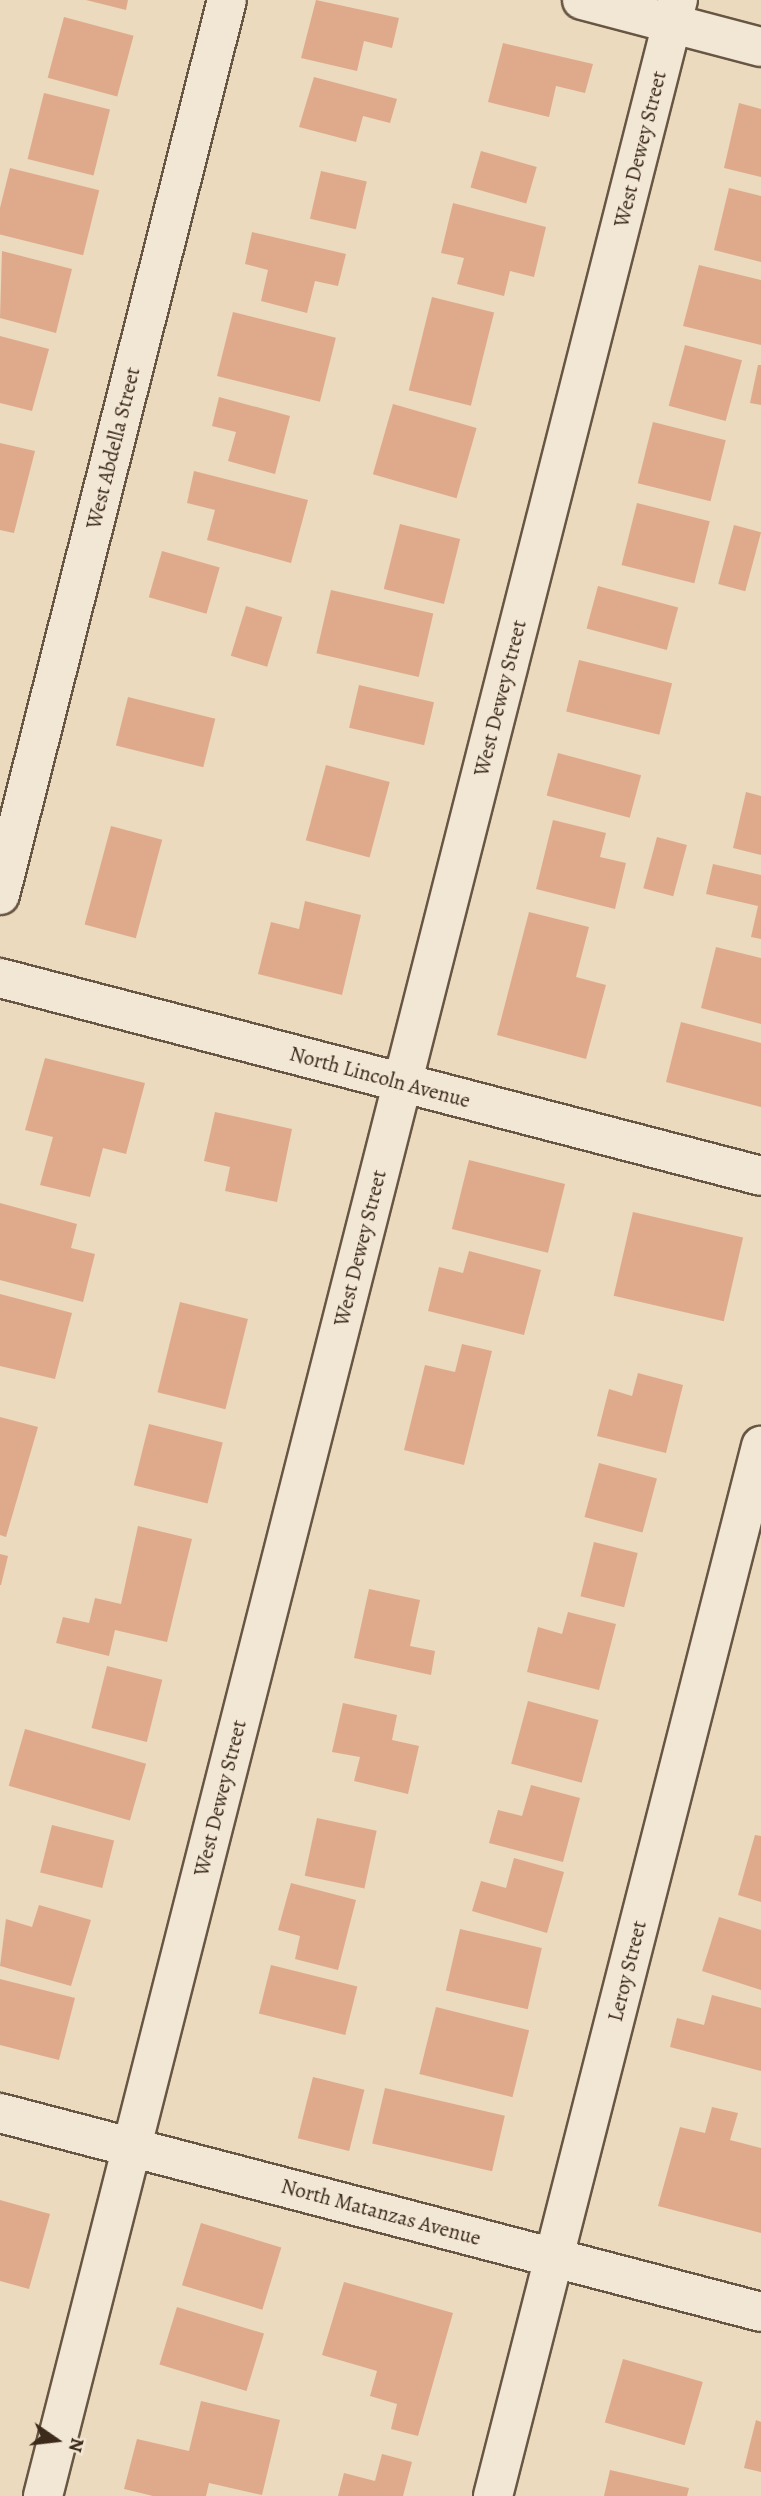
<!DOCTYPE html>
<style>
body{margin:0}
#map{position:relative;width:761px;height:2496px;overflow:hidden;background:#ebdabd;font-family:Alegreya,serif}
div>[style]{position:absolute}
.building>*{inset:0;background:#dfaa8c;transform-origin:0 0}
.roads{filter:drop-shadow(2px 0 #685644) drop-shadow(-2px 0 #685644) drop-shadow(0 2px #685644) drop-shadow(0 -2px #685644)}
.minor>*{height:38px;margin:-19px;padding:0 19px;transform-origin:19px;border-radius:19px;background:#f2e7d4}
span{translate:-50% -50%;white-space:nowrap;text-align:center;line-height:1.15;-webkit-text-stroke:5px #f2e7d4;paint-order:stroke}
.street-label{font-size:21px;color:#3c2a1b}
.north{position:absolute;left:21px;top:2405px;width:70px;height:70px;-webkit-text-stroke:5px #f2e7d4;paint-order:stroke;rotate:104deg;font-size:19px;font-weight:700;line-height:28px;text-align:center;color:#3c2a1b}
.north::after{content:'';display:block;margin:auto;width:24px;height:32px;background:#3c2a1b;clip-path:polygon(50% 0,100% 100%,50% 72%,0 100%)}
</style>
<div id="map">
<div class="building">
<div style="clip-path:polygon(86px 0,128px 0,126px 10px)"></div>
<div style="clip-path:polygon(316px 0,399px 18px,392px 48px,364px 41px,357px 71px,301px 58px)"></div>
<div style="left:64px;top:17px;width:72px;height:63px;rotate:15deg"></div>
<div style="clip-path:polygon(503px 43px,593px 64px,585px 93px,556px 86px,549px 117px,488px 102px)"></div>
<div style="clip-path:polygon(314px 77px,397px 99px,390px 123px,363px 116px,356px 142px,299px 127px)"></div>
<div style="left:44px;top:93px;width:68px;height:68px;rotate:14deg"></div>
<div style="clip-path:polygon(739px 103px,761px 109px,761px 177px,724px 168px)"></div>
<div style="left:481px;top:151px;width:58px;height:38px;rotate:16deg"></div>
<div style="left:10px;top:168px;width:92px;height:67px;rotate:14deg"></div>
<div style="left:321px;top:171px;width:47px;height:49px;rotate:13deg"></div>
<div style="clip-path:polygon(729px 188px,761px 196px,761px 262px,714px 250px)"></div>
<div style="clip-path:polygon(453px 203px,546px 227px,534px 277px,510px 271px,504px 296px,457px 284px,464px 258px,441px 253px)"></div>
<div style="clip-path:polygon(252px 232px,346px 254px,338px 286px,315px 281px,307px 313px,261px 301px,268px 270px,245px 264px)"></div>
<div style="clip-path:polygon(2px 251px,72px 269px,56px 333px,0 318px)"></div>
<div style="clip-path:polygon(699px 265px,761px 280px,761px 345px,683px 326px)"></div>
<div style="left:432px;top:297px;width:64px;height:96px;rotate:14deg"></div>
<div style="left:233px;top:312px;width:106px;height:66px;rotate:14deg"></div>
<div style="clip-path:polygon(0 336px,49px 349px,32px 411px,0 403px)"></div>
<div style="left:685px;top:345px;width:59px;height:63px;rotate:15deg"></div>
<div style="clip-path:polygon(758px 365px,761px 365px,761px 405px,750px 403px)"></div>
<div style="clip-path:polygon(219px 397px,290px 416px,275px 474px,228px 461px,236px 432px,212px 426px)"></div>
<div style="left:393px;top:404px;width:87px;height:73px;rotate:16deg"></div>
<div style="left:653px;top:422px;width:75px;height:63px;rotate:14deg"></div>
<div style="clip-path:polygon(0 443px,35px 451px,14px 533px,0 530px)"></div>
<div style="clip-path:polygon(194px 471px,308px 500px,291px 563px,207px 540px,215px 510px,187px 503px)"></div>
<div style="left:637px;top:503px;width:75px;height:64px;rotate:14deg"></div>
<div style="left:400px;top:524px;width:62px;height:67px;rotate:14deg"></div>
<div style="left:734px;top:525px;width:28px;height:61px;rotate:15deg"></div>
<div style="left:162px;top:551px;width:60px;height:48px;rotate:16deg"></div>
<div style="left:598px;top:586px;width:83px;height:44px;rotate:15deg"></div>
<div style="left:331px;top:590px;width:105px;height:65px;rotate:13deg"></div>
<div style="left:246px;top:606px;width:38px;height:52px;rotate:17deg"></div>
<div style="left:579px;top:660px;width:96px;height:53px;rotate:14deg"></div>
<div style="left:359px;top:685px;width:77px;height:44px;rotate:13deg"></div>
<div style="left:128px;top:697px;width:90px;height:50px;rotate:14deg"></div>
<div style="left:558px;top:753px;width:86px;height:44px;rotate:15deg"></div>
<div style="left:326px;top:765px;width:66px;height:78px;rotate:15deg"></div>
<div style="clip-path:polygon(746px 792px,761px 796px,761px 855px,733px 848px)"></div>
<div style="clip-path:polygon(553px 820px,606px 833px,600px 857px,626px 863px,615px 909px,536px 889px)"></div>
<div style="left:111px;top:826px;width:53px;height:102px;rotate:15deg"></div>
<div style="left:657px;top:837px;width:31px;height:53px;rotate:15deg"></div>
<div style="clip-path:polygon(713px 864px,761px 875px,761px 939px,751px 937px,758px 906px,706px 894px)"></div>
<div style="clip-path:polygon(305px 901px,361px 915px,342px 995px,258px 974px,271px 922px,299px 929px)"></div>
<div style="clip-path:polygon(529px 912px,589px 927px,576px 977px,606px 985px,586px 1059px,497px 1035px)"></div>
<div style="clip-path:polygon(716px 947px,761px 958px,761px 1024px,701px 1008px)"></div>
<div style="clip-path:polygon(681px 1022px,761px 1043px,761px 1107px,666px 1082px)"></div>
<div style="clip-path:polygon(45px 1058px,145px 1083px,126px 1154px,103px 1148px,90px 1197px,40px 1185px,53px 1137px,25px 1130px)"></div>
<div style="clip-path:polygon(215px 1112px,292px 1129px,277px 1202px,225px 1191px,230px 1167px,204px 1161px)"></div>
<div style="left:469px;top:1160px;width:99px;height:71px;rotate:14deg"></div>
<div style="clip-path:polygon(0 1203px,77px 1224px,71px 1248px,95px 1254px,83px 1302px,0 1280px)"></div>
<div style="left:633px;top:1212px;width:113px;height:86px;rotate:13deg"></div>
<div style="clip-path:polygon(469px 1251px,541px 1270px,524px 1335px,428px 1311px,439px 1267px,463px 1273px)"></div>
<div style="clip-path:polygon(0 1294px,72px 1313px,55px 1379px,0 1366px)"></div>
<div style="left:180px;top:1302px;width:70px;height:93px;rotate:14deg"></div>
<div style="clip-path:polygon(462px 1344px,492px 1351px,464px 1465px,404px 1450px,425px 1365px,455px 1372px)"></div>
<div style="clip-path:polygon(638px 1373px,683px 1385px,666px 1453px,597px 1436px,609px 1389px,632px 1396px)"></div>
<div style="clip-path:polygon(0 1417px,38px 1427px,6px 1537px,0 1535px)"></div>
<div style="left:149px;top:1424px;width:76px;height:63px;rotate:14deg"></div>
<div style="left:599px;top:1463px;width:60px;height:56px;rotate:15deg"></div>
<div style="clip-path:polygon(138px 1526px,192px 1539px,167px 1642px,115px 1630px,109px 1656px,56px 1643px,63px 1617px,89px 1623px,95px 1598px,121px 1604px)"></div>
<div style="left:594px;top:1542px;width:45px;height:56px;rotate:14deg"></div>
<div style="clip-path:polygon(0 1554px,8px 1556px,1px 1585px,0 1585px)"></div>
<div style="clip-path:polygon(369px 1589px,420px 1600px,410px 1646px,435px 1651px,431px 1675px,354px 1658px)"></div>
<div style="clip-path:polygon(568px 1612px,616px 1624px,599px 1690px,527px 1672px,538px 1627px,562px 1634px)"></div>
<div style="left:107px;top:1666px;width:57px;height:64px;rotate:14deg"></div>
<div style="left:528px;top:1701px;width:73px;height:65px;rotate:15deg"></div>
<div style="clip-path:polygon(343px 1703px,397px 1715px,392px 1740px,419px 1746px,408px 1794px,354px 1781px,360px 1757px,332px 1752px)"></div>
<div style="left:25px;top:1729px;width:126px;height:59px;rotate:16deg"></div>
<div style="clip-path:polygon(531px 1785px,580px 1798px,563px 1862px,489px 1843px,498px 1810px,522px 1816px)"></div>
<div style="left:317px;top:1818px;width:61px;height:59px;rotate:12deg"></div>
<div style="left:52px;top:1825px;width:64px;height:49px;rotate:14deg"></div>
<div style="clip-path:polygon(755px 1835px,761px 1836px,761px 1902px,738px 1895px)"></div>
<div style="clip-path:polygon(514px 1858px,564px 1872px,547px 1933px,472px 1911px,481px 1881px,506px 1888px)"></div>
<div style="clip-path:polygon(291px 1883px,356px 1900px,338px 1970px,295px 1959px,300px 1936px,278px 1930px)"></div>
<div style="clip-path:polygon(39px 1905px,91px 1920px,71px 1986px,0 1966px,6px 1919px,32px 1927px)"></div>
<div style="clip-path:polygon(719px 1917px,761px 1930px,761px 1990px,702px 1971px)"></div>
<div style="left:460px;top:1929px;width:84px;height:63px;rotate:13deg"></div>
<div style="left:271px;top:1965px;width:89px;height:50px;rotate:14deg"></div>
<div style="clip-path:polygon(0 1979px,75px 1998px,59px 2060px,0 2045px)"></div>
<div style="clip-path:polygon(712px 1995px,761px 2008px,761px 2071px,670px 2047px,677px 2018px,704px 2025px)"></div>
<div style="left:436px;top:2007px;width:96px;height:69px;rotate:14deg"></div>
<div style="left:313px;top:2077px;width:53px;height:63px;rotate:14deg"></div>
<div style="left:385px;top:2088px;width:123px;height:57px;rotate:13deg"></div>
<div style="clip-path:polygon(712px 2107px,738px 2113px,730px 2140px,761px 2148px,761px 2233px,658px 2206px,680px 2127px,705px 2133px)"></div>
<div style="clip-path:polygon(0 2200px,50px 2214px,29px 2289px,0 2281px)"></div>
<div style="left:201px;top:2223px;width:84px;height:65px;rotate:17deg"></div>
<div style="clip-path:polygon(344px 2282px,453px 2313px,418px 2436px,391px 2429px,397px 2404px,370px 2396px,377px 2371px,322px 2355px)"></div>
<div style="left:177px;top:2307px;width:91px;height:60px;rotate:17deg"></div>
<div style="left:623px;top:2359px;width:83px;height:66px;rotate:16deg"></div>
<div style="clip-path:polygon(201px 2401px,280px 2420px,262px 2495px,209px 2483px,206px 2496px,153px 2496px,124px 2489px,137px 2439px,189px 2451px)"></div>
<div style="clip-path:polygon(756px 2420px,761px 2422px,761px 2472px,744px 2468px)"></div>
<div style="clip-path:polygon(382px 2454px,412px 2462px,403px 2496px,338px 2496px,344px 2473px,375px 2481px)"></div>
<div style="clip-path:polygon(610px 2470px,689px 2488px,687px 2496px,604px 2496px)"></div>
</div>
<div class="roads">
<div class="minor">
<div style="left:582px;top:0;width:185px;rotate:14.7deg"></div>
<div style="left:0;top:895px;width:923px;rotate:-75.77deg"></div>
<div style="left:0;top:978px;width:786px;rotate:14.58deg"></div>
<div style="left:0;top:2113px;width:787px;rotate:14.65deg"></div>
<div style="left:43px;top:2496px;width:2576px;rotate:-75.73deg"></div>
<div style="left:493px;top:2496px;width:1084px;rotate:-75.68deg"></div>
</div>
</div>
<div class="street-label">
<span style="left:640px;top:149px;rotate:-76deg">West Dewey Street</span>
<span style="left:113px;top:448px;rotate:-76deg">West Abdella Street</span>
<span style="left:500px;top:698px;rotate:-76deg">West Dewey Street</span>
<span style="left:380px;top:1077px;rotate:15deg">North Lincoln Avenue</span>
<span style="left:360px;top:1248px;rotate:-76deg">West Dewey Street</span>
<span style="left:220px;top:1798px;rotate:-76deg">West Dewey Street</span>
<span style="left:627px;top:1971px;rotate:-76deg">Leroy Street</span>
<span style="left:381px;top:2212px;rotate:15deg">North Matanzas Avenue</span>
</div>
<div class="north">N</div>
</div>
